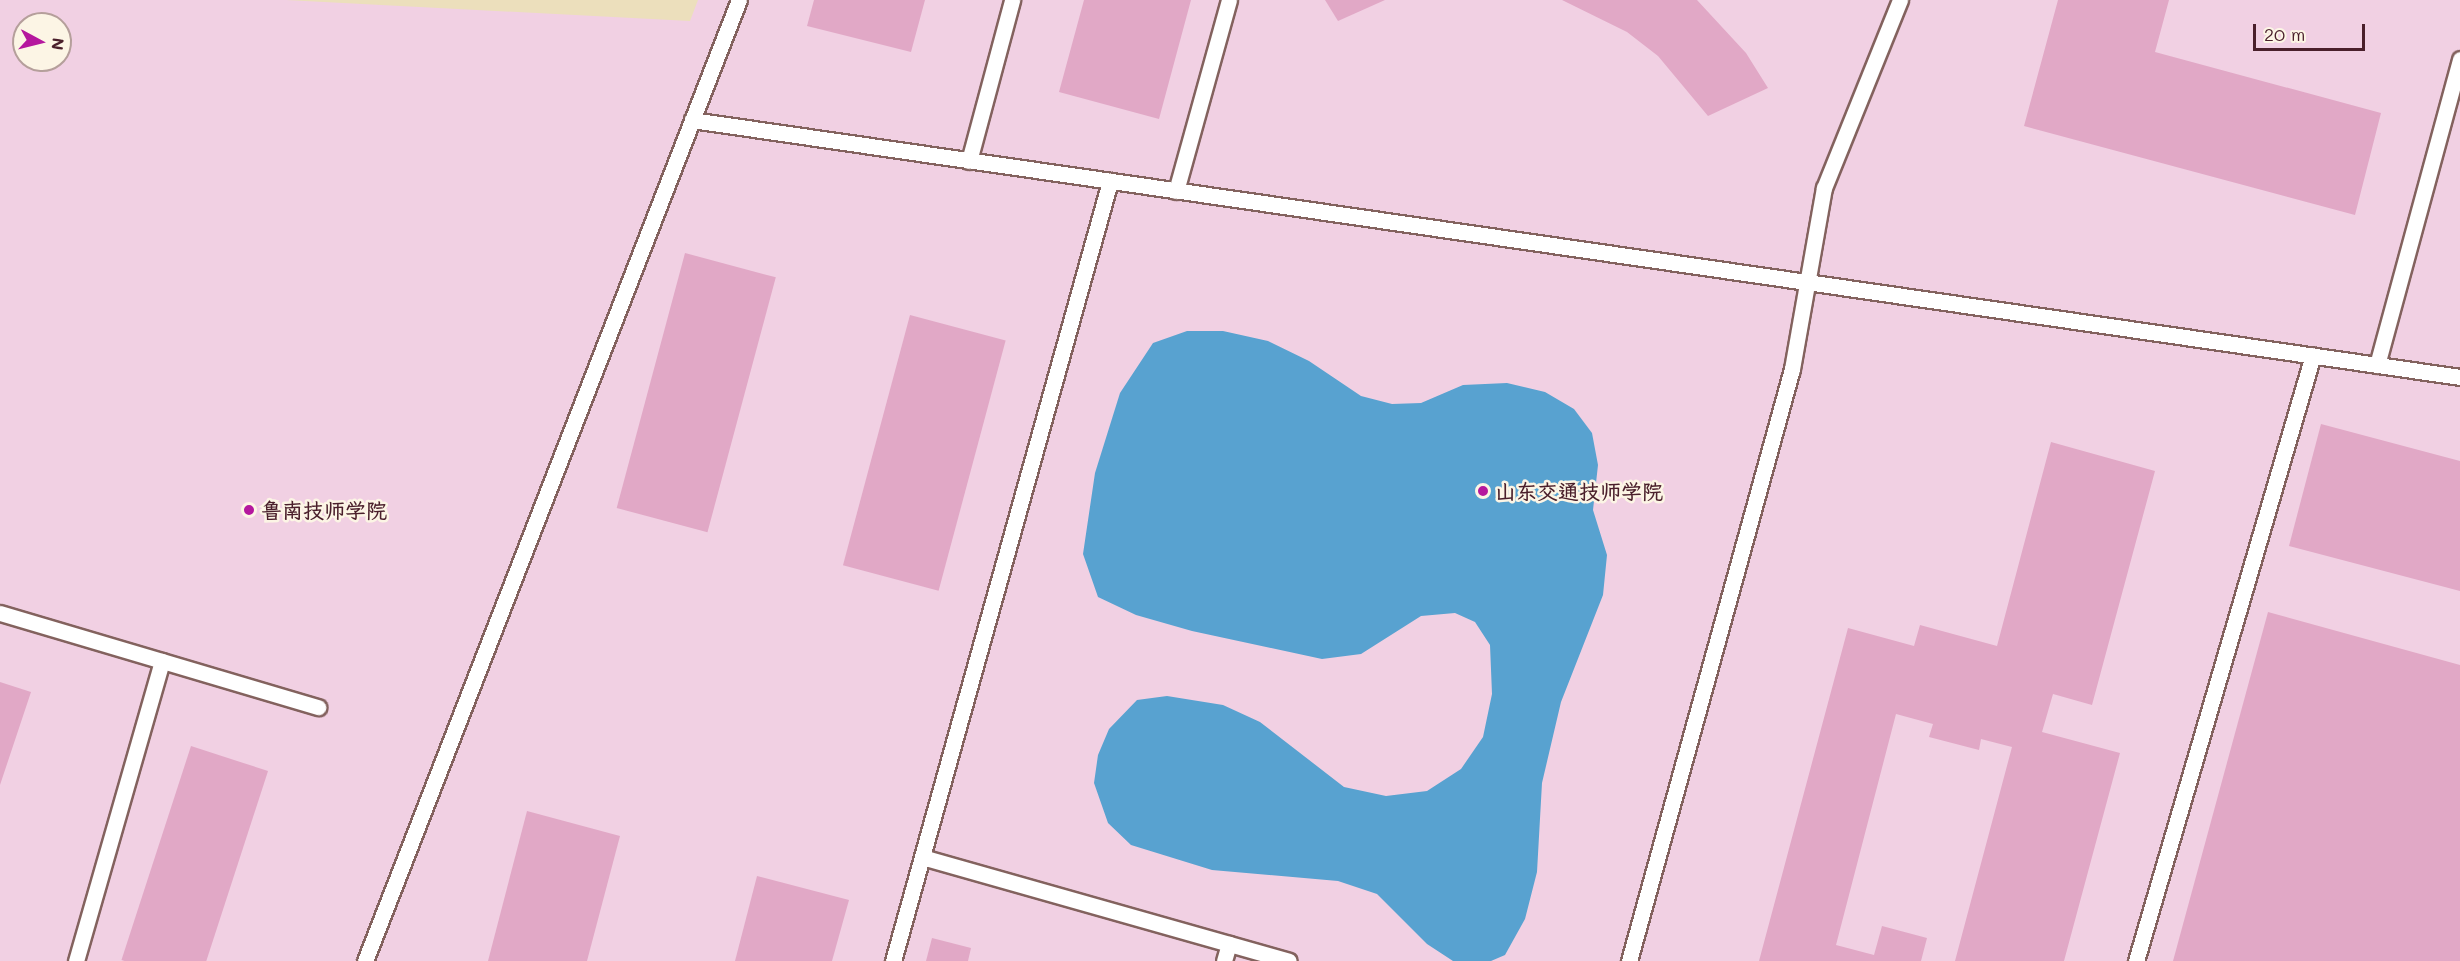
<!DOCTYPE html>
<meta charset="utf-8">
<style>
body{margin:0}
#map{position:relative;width:2460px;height:961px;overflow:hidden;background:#ecdfbc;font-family:Mali,"LXGW WenKai TC",sans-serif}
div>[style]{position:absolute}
.built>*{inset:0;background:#f1d0e3}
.water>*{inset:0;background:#58a2d0}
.building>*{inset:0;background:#e1a8c6;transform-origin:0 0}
.roads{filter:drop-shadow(2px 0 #83625e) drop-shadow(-2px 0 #83625e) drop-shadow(0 2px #83625e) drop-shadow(0 -2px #83625e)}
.service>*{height:15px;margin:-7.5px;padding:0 7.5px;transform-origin:7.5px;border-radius:7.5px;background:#fff}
.dots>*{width:16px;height:16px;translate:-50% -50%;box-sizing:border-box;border:3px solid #fcf5e5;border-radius:50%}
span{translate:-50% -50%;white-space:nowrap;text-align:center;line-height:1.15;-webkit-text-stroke:5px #fcf5e5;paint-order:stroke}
.poi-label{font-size:21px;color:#4a1f2b;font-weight:700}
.left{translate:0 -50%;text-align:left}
.north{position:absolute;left:12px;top:12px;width:60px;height:60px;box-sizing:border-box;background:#fcf5e5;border:2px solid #b59f9b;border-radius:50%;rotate:97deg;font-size:16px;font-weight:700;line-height:24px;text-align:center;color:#4a1f2b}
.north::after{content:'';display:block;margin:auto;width:21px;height:27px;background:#b5179e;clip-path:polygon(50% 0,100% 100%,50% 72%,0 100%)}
.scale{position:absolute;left:2253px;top:24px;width:112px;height:27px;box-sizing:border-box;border:3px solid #4a1f2b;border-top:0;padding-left:8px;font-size:18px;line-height:21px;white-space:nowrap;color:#4a1f2b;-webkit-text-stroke:4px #fcf5e5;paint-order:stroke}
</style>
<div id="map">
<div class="built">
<div style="clip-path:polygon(evenodd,0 0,286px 0,690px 21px,698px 0,2460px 0,2460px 961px,0 961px,0 0,24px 24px,60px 24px,60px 60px,24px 60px,24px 24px)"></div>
</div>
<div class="water">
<div style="clip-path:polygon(1187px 331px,1223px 331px,1268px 341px,1309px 361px,1361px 396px,1392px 404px,1421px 403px,1463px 385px,1507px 383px,1545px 392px,1574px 409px,1592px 433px,1598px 465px,1593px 510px,1607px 555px,1603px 595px,1561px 702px,1542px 783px,1537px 872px,1525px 919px,1505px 955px,1491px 961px,1453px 961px,1427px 944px,1377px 894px,1338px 881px,1212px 870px,1131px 845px,1108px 823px,1094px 783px,1098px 755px,1109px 729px,1137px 700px,1167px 696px,1223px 705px,1260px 722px,1344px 787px,1386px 796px,1427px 791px,1461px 769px,1483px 737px,1492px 694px,1490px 645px,1475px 622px,1455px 613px,1421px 616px,1361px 654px,1322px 659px,1192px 631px,1136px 615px,1098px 597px,1083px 554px,1095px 473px,1120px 393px,1153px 343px)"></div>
</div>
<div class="building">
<div style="clip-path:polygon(814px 0,925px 0,911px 52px,807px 26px)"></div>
<div style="clip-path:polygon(1084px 0,1191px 0,1159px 119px,1059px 92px)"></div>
<div style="clip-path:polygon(1325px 0,1385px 0,1338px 21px)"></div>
<div style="clip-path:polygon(1562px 0,1697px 0,1746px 53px,1768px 88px,1708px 116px,1658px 56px,1627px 32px)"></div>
<div style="clip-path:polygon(2058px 0,2169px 0,2155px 52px,2381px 113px,2355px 215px,2024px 126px)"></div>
<div style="left:685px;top:253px;width:94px;height:264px;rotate:15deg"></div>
<div style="left:910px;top:315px;width:99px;height:259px;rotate:15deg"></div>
<div style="clip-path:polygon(2321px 424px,2460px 461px,2460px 591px,2289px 546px)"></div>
<div style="clip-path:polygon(2051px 442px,2155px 471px,2092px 705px,2053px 694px,2042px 732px,2120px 753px,2064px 961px,1955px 961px,2012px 747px,1981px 739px,1979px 750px,1929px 737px,1933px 724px,1896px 714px,1836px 945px,1874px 955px,1882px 926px,1927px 938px,1921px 961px,1759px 961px,1848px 628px,1914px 646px,1920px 625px,1997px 646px)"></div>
<div style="clip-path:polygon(2268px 612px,2460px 665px,2460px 961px,2173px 961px)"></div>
<div style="clip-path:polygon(0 682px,31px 692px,0 785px)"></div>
<div style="left:191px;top:746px;width:81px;height:225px;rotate:18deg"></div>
<div style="clip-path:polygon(527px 811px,620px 836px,587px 961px,488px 961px)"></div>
<div style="clip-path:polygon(757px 876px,849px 900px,832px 961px,735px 961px)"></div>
<div style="clip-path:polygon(932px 938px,971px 948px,968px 961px,926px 961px)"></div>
</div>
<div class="roads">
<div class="service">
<div style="left:692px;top:120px;width:1787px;rotate:8.27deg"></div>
<div style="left:969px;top:161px;width:167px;rotate:-75deg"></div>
<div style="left:1176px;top:191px;width:198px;rotate:-74.5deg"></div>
<div style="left:2377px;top:365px;width:317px;rotate:-74.8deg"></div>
<div style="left:0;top:613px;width:332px;rotate:16.5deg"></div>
<div style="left:922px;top:857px;width:381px;rotate:15.8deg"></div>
<div style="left:76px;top:961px;width:312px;rotate:-74deg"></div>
<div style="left:365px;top:961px;width:1031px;rotate:-68.74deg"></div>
<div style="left:893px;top:961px;width:810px;rotate:-74.45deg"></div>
<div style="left:1224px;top:961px;width:18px;rotate:-74deg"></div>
<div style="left:1629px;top:961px;width:614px;rotate:-74.61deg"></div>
<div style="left:1792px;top:369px;width:184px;rotate:-80deg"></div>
<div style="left:1824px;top:188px;width:203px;rotate:-68deg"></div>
<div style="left:2136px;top:961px;width:631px;rotate:-73.72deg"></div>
</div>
</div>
<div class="dots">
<div style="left:1483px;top:491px;background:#b5179e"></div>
<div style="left:249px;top:510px;background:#b5179e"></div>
</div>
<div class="poi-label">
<span class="left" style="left:1495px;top:491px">山东交通技师学院</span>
<span class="left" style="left:261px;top:510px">鲁南技师学院</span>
</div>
<div class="north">N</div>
<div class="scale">20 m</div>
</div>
